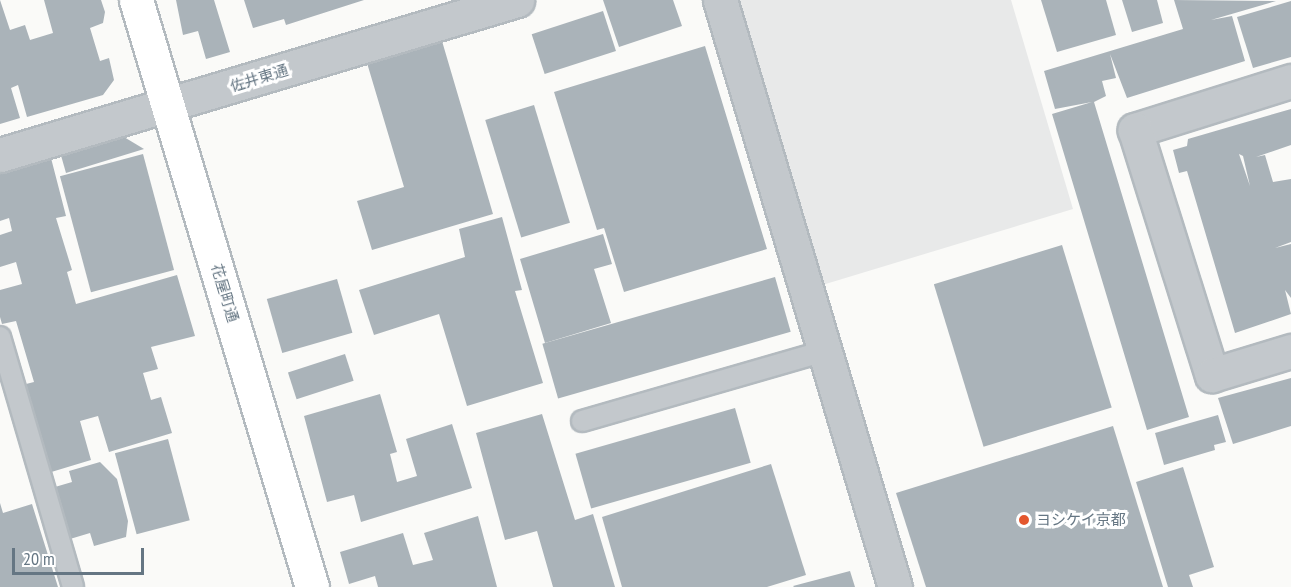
<!DOCTYPE html>
<meta charset="utf-8">
<style>
body{margin:0}
#map{position:relative;width:1291px;height:587px;overflow:hidden;background:#fafaf8;font-family:"PT Sans Narrow","Noto Sans JP",sans-serif}
div>[style]{position:absolute}
.built>*{inset:0;background:#e8e9e9}
.building>*{inset:0;background:#aab3b9;transform-origin:0 0}
.roads{filter:drop-shadow(2px 0 #b3babf) drop-shadow(-2px 0 #b3babf) drop-shadow(0 2px #b3babf) drop-shadow(0 -2px #b3babf)}
.lane>*{height:20px;margin:-10px;padding:0 10px;transform-origin:10px;border-radius:10px;background:#c3c8cc}
.street>*{height:33px;margin:-16.5px;padding:0 16.5px;transform-origin:16.5px;border-radius:16.5px;background:#c3c8cc}
.secondary>*{height:33px;margin:-16.5px;padding:0 16.5px;transform-origin:16.5px;border-radius:16.5px;background:#fff}
.dots>*{width:16px;height:16px;translate:-50% -50%;box-sizing:border-box;border:3px solid #fff;border-radius:50%}
span{translate:-50% -50%;white-space:nowrap;text-align:center;line-height:1.15;-webkit-text-stroke:6px #fff;paint-order:stroke}
.street-label{font-size:15px;color:#657683}
.poi-label{font-size:15px;color:#657683}
.left{translate:0 -50%;text-align:left}
.scale{position:absolute;left:12px;top:548px;width:132px;height:27px;box-sizing:border-box;border:3px solid #657683;border-top:0;padding-left:8px;font-size:18px;line-height:21px;white-space:nowrap;color:#657683;-webkit-text-stroke:4px #fff;paint-order:stroke}
</style>
<div id="map">
<div class="built">
<div style="clip-path:polygon(734px 0,1011px 0,1073px 209px,819px 286px)"></div>
</div>
<div class="building">
<div style="clip-path:polygon(0 0,10px 30px,25px 25px,30px 40px,53px 33px,44px 0,101px 0,105px 12px,103px 23px,90px 28px,100px 61px,109px 58px,114px 80px,103px 95px,27px 117px,18px 85px,11px 88px,20px 118px,0 124px)"></div>
<div style="clip-path:polygon(176px 0,214px 0,230px 52px,206px 59px,198px 31px,183px 35px)"></div>
<div style="clip-path:polygon(244px 0,364px 0,286px 25px,284px 19px,253px 28px)"></div>
<div style="clip-path:polygon(603px 0,673px 0,682px 26px,619px 47px)"></div>
<div style="clip-path:polygon(1041px 0,1106px 0,1116px 35px,1057px 52px)"></div>
<div style="clip-path:polygon(1122px 0,1157px 0,1163px 23px,1132px 32px)"></div>
<div style="clip-path:polygon(1174px 0,1276px 1px,1211px 20px,1232px 16px,1245px 61px,1127px 98px,1110px 54px,1116px 78px,1102px 81px,1106px 96px,1094px 102px,1189px 417px,1147px 430px,1052px 114px,1092px 102px,1055px 109px,1044px 71px,1183px 29px)"></div>
<div style="clip-path:polygon(1291px 1px,1291px 57px,1253px 68px,1237px 17px)"></div>
<div style="left:603px;top:11px;width:42px;height:75px;rotate:72deg"></div>
<div style="clip-path:polygon(442px 41px,493px 214px,372px 250px,357px 201px,404px 187px,367px 63px)"></div>
<div style="clip-path:polygon(705px 46px,767px 249px,624px 292px,604px 228px,597px 230px,554px 92px)"></div>
<div style="left:534px;top:105px;width:123px;height:51px;rotate:73deg"></div>
<div style="clip-path:polygon(evenodd,1291px 109px,1291px 145px,1256px 157px,1265px 155px,1273px 182px,1291px 179px,1291px 242px,1275px 248px,1291px 244px,1291px 298px,1285px 290px,1291px 314px,1235px 333px,1187px 171px,1179px 173px,1173px 150px,1187px 146px,1188px 139px,1291px 109px,1239px 154px,1243px 156px,1250px 186px,1239px 154px)"></div>
<div style="clip-path:polygon(119px 134px,144px 149px,66px 173px,60px 152px)"></div>
<div style="left:143px;top:154px;width:120px;height:86px;rotate:75deg"></div>
<div style="clip-path:polygon(51px 158px,66px 216px,56px 218px,72px 270px,67px 272px,76px 304px,177px 275px,195px 336px,151px 347px,158px 369px,143px 373px,151px 400px,161px 397px,172px 433px,109px 452px,98px 416px,80px 421px,91px 460px,48px 473px,22px 385px,34px 382px,16px 321px,2px 324px,0 317px,0 290px,22px 284px,16px 262px,0 267px,0 235px,12px 231px,9px 218px,0 221px,0 172px)"></div>
<div style="clip-path:polygon(502px 217px,522px 290px,515px 291px,543px 383px,467px 406px,439px 314px,374px 335px,359px 290px,465px 257px,459px 229px)"></div>
<div style="clip-path:polygon(603px 234px,612px 264px,594px 269px,611px 323px,545px 343px,520px 259px)"></div>
<div style="left:1062px;top:245px;width:170px;height:134px;rotate:73deg"></div>
<div style="left:775px;top:277px;width:57px;height:242px;rotate:74deg"></div>
<div style="left:337px;top:279px;width:56px;height:73px;rotate:74deg"></div>
<div style="left:345px;top:354px;width:28px;height:60px;rotate:72deg"></div>
<div style="clip-path:polygon(1291px 378px,1291px 426px,1233px 444px,1218px 398px)"></div>
<div style="clip-path:polygon(380px 394px,397px 452px,390px 454px,397px 482px,417px 476px,406px 439px,452px 424px,472px 488px,361px 522px,354px 495px,327px 502px,304px 416px)"></div>
<div style="left:735px;top:408px;width:57px;height:166px;rotate:74deg"></div>
<div style="clip-path:polygon(542px 414px,575px 520px,593px 514px,615px 587px,553px 587px,537px 531px,505px 540px,476px 433px)"></div>
<div style="clip-path:polygon(1218px 415px,1226px 442px,1214px 445px,1215px 450px,1164px 465px,1155px 433px)"></div>
<div style="clip-path:polygon(1113px 426px,1163px 587px,926px 587px,896px 493px)"></div>
<div style="left:168px;top:439px;width:84px;height:55px;rotate:75deg"></div>
<div style="clip-path:polygon(100px 462px,117px 479px,128px 521px,126px 537px,94px 546px,90px 533px,70px 539px,55px 487px,72px 482px,69px 471px)"></div>
<div style="clip-path:polygon(771px 464px,806px 575px,767px 587px,622px 587px,602px 517px)"></div>
<div style="clip-path:polygon(1183px 467px,1214px 567px,1189px 575px,1193px 587px,1168px 587px,1136px 482px)"></div>
<div style="clip-path:polygon(0 503px,3px 513px,32px 504px,58px 587px,0 587px)"></div>
<div style="clip-path:polygon(478px 516px,497px 587px,378px 587px,375px 576px,349px 584px,340px 552px,403px 533px,413px 565px,433px 560px,424px 533px)"></div>
<div style="clip-path:polygon(850px 571px,855px 587px,794px 587px,793px 586px)"></div>
</div>
<div class="roads">
<div class="lane">
<div style="left:0;top:337px;width:260px;rotate:73.7deg"></div>
<div style="left:582px;top:421px;width:253px;rotate:-16.1deg"></div>
</div>
<div class="street">
<div style="left:720px;top:0;width:613px;rotate:73.4deg"></div>
<div style="left:1291px;top:81px;width:164px;rotate:162.6deg"></div>
<div style="left:1135px;top:130px;width:257px;rotate:72.6deg"></div>
<div style="left:1212px;top:375px;width:83px;rotate:-16.9deg"></div>
<div style="left:0;top:155px;width:540px;rotate:-16.69deg"></div>
</div>
<div class="secondary">
<div style="left:136px;top:0;width:613px;rotate:73.31deg"></div>
</div>
</div>
<div class="dots">
<div style="left:1024px;top:520px;background:#e4572e"></div>
</div>
<div class="street-label">
<span style="left:259px;top:78px;rotate:-17deg">佐井東通</span>
<span style="left:225px;top:293px;rotate:73deg">花屋町通</span>
</div>
<div class="poi-label">
<span class="left" style="left:1036px;top:520px">ヨシケイ京都</span>
</div>
<div class="scale">20 m</div>
</div>
